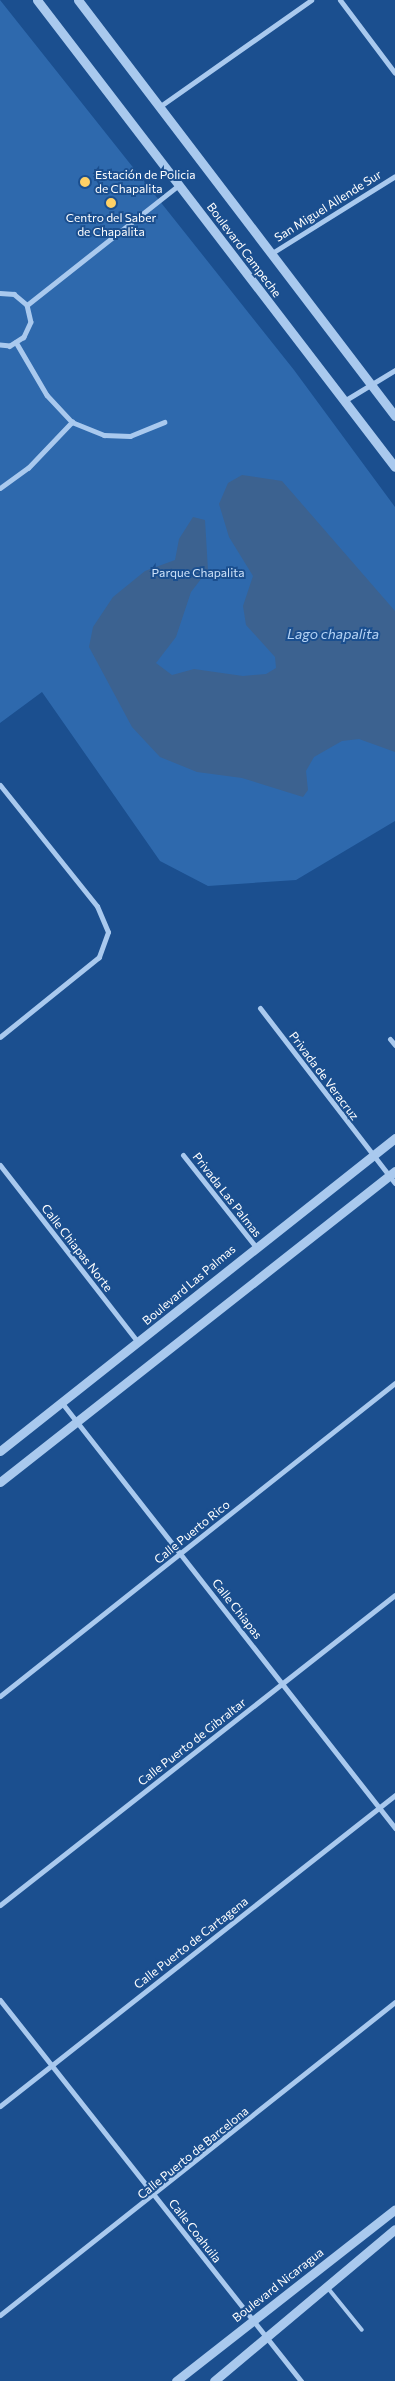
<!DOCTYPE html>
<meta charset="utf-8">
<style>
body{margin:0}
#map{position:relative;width:395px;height:2381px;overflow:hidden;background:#1b4f8f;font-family:Commissioner,sans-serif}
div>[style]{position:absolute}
.green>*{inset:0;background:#2e69ad}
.water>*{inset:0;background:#3c6290}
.service>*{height:4px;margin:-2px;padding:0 2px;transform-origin:2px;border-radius:2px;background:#a9c9ee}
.pedestrian>*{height:4.5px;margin:-2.25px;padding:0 2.25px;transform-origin:2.25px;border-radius:2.25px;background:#a9c9ee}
.minor>*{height:5px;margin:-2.5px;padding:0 2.5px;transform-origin:2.5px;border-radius:2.5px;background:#a9c9ee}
.tertiary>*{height:9px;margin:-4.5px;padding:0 4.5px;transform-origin:4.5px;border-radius:4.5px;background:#a9c9ee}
.dots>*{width:14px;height:14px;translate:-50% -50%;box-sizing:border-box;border:2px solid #1b4f8f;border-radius:50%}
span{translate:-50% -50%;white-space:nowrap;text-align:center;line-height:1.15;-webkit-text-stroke:4px #1b4f8f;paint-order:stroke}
.poi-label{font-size:12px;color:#fff}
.left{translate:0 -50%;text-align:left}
.street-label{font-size:12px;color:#fff}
.park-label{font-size:12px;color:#cfe3fa}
.water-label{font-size:14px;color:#b5d3f5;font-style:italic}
</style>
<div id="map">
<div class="green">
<div style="clip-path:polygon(0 0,294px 370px,395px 507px,395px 821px,296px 880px,208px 886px,160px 861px,42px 692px,0 723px)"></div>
</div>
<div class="water">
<div style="clip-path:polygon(242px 475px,282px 481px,395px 611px,395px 752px,359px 739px,342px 741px,314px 757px,306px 771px,308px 790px,303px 797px,242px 778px,197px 772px,160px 757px,132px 727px,89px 647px,93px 627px,113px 597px,145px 571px,175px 560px,179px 539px,193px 517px,205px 520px,208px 570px,191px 592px,176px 637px,156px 663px,172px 675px,194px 669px,243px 676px,266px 674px,276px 668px,275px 657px,246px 625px,243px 606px,253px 576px,229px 537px,219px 504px,228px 483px)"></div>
</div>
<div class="service">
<div style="left:327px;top:2287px;width:55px;rotate:50.9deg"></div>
</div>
<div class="pedestrian">
<div style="left:0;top:293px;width:14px;rotate:4deg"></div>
<div style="left:14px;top:294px;width:17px;rotate:40deg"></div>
<div style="left:27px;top:305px;width:17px;rotate:77deg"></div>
<div style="left:31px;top:322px;width:17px;rotate:115deg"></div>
<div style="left:24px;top:337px;width:17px;rotate:147deg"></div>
<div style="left:10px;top:346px;width:10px;rotate:-174deg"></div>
<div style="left:27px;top:305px;width:194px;rotate:-38.3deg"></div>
<div style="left:16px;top:342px;width:61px;rotate:59.7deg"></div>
<div style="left:47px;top:395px;width:37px;rotate:47deg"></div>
<div style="left:0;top:488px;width:34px;rotate:-36deg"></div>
<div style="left:28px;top:468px;width:64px;rotate:-46.3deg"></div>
<div style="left:72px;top:422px;width:35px;rotate:22deg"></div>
<div style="left:104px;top:435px;width:26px;rotate:2deg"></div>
<div style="left:130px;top:436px;width:37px;rotate:-22deg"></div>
</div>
<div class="minor">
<div style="left:340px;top:0;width:91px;rotate:53deg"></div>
<div style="left:159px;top:107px;width:186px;rotate:-35.1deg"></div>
<div style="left:272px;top:253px;width:145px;rotate:-32deg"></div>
<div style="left:344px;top:401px;width:60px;rotate:-31.3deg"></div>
<div style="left:0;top:785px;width:155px;rotate:51.3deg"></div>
<div style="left:97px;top:906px;width:28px;rotate:67deg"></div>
<div style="left:108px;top:932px;width:27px;rotate:110deg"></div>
<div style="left:99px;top:957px;width:127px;rotate:141.1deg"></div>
<div style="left:260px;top:1008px;width:221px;rotate:52.4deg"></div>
<div style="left:390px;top:1039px;width:8px;rotate:50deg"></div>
<div style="left:183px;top:1155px;width:116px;rotate:51.6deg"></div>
<div style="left:0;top:1165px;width:224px;rotate:52.1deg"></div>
<div style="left:62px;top:1403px;width:540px;rotate:51.92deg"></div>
<div style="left:0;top:1696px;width:504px;rotate:-38.39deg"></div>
<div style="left:0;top:1905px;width:502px;rotate:-38.13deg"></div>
<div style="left:0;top:2000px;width:486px;rotate:51.7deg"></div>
<div style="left:0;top:2106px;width:503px;rotate:-38.21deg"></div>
<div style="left:0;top:2315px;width:504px;rotate:-38.39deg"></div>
</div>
<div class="tertiary">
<div style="left:37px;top:0;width:588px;rotate:52.53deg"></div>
<div style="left:78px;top:0;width:523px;rotate:52.69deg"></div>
<div style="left:0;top:1451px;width:504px;rotate:-38.39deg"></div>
<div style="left:0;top:1482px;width:503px;rotate:-38.21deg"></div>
<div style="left:176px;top:2381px;width:278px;rotate:-38.1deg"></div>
<div style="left:214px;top:2381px;width:236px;rotate:-40deg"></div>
</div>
<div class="dots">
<div style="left:85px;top:182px;background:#ffd166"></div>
<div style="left:111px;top:203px;background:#ffd166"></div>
</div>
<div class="poi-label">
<span class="left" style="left:95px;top:182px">Estación de Policia<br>de Chapalita</span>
<span style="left:111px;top:225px">Centro del Saber<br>de Chapalita</span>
</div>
<div class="street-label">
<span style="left:328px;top:206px;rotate:-32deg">San Miguel Allende Sur</span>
<span style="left:244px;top:250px;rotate:53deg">Boulevard Campeche</span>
<span style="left:324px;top:1076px;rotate:53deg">Privada de Veracruz</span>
<span style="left:227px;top:1195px;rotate:52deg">Privada Las Palmas</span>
<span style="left:77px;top:1248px;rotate:52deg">Calle Chiapas Norte</span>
<span style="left:189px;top:1285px;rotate:-40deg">Boulevard Las Palmas</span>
<span style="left:192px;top:1532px;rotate:-39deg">Calle Puerto Rico</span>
<span style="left:237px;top:1609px;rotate:52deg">Calle Chiapas</span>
<span style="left:192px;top:1742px;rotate:-38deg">Calle Puerto de Gibraltar</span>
<span style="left:191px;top:1943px;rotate:-38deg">Calle Puerto de Cartagena</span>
<span style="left:193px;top:2153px;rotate:-39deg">Calle Puerto de Barcelona</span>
<span style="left:195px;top:2231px;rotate:52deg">Calle Coahuila</span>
<span style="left:278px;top:2285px;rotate:-38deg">Boulevard Nicaragua</span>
</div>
<div class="park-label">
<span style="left:198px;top:573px">Parque Chapalita</span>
</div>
<div class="water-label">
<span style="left:333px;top:634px">Lago chapalita</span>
</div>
</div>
